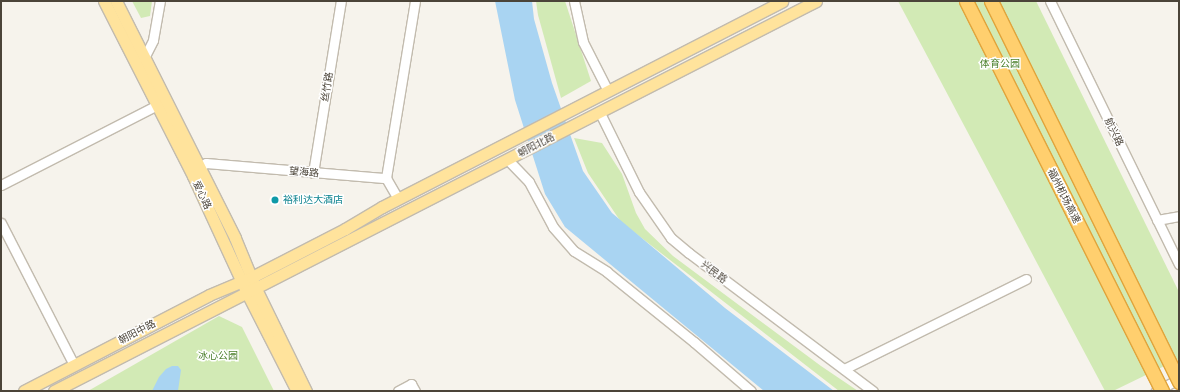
<!DOCTYPE html>
<meta charset="utf-8">
<style>
body{margin:0}
#map{position:relative;width:1180px;height:392px;overflow:hidden;background:#f6f3ec;font-family:"PT Sans","Noto Sans SC",sans-serif}
div>[style]{position:absolute}
.green>*{inset:0;background:#d2eab5}
.water>*{inset:0;background:#a9d4f2}
.roads{filter:drop-shadow(1px 0 #c2bbae) drop-shadow(-1px 0 #c2bbae) drop-shadow(0 1px #c2bbae) drop-shadow(0 -1px #c2bbae)}
.minor>*{height:9px;margin:-4.5px;padding:0 4.5px;transform-origin:4.5px;border-radius:4.5px;background:#fff}
.major>*{height:11px;margin:-5.5px;padding:0 5.5px;transform-origin:5.5px;border-radius:5.5px;background:#ffe39c}
.bridges{filter:drop-shadow(1px 0 #e0a43c) drop-shadow(-1px 0 #e0a43c) drop-shadow(0 1px #e0a43c) drop-shadow(0 -1px #e0a43c)}
.highway-bridge>*{height:13px;margin:-6.5px;padding:0 6.5px;transform-origin:6.5px;border-radius:6.5px;background:#ffcf6e}
.dots>*{width:11px;height:11px;translate:-50% -50%;box-sizing:border-box;border:2px solid #fff;border-radius:50%}
span{translate:-50% -50%;white-space:nowrap;text-align:center;line-height:1.15;-webkit-text-stroke:3px #fff;paint-order:stroke}
.park-label{font-size:10px;color:#4a7f2a}
.street-label{font-size:10px;color:#4b4439}
.culture-label{font-size:10px;color:#0d838f}
.left{translate:0 -50%;text-align:left}
.frame{position:absolute;inset:0;border:2px solid #4b4439;pointer-events:none}
</style>
<div id="map">
<div class="green">
<div style="clip-path:polygon(132px 1px,152px 1px,150px 16px,141px 18px)"></div>
<div style="clip-path:polygon(536px 1px,565px 1px,591px 81px,561px 98px,538px 15px)"></div>
<div style="clip-path:polygon(898px 1px,1036px 1px,1179px 292px,1179px 359px,1113px 391px,1105px 391px)"></div>
<div style="clip-path:polygon(574px 138px,602px 143px,622px 174px,636px 213px,645px 229px,673px 256px,821px 366px,858px 391px,839px 391px,621px 222px,588px 173px)"></div>
<div style="clip-path:polygon(219px 316px,242px 327px,274px 391px,88px 391px)"></div>
</div>
<div class="water">
<div style="clip-path:polygon(495px 1px,532px 1px,534px 19px,552px 83px,583px 171px,612px 213px,725px 308px,834px 391px,764px 391px,565px 227px,545px 194px,515px 100px)"></div>
<div style="clip-path:polygon(172px 366px,178px 366px,181px 370px,178px 391px,152px 391px,159px 377px,166px 369px)"></div>
</div>
<div class="roads">
<div class="minor">
<div style="left:574px;top:1px;width:42px;rotate:77.6deg"></div>
<div style="left:583px;top:42px;width:55px;rotate:63deg"></div>
<div style="left:1050px;top:1px;width:293px;rotate:63.9deg"></div>
<div style="left:144px;top:58px;width:20px;rotate:-63deg"></div>
<div style="left:153px;top:40px;width:40px;rotate:-80deg"></div>
<div style="left:600px;top:113px;width:88px;rotate:63.7deg"></div>
<div style="left:639px;top:192px;width:56px;rotate:55.2deg"></div>
<div style="left:671px;top:238px;width:23px;rotate:40deg"></div>
<div style="left:689px;top:253px;width:230px;rotate:36.9deg"></div>
<div style="left:508px;top:160px;width:30px;rotate:46deg"></div>
<div style="left:529px;top:182px;width:51px;rotate:61.9deg"></div>
<div style="left:553px;top:227px;width:32px;rotate:49deg"></div>
<div style="left:574px;top:251px;width:39px;rotate:32deg"></div>
<div style="left:607px;top:272px;width:112px;rotate:38.8deg"></div>
<div style="left:694px;top:342px;width:75px;rotate:40.7deg"></div>
<div style="left:199px;top:167px;width:8px;rotate:-30deg"></div>
<div style="left:206px;top:163px;width:181px;rotate:4.8deg"></div>
<div style="left:386px;top:178px;width:24px;rotate:60deg"></div>
<div style="left:313px;top:173px;width:174px;rotate:-80.8deg"></div>
<div style="left:386px;top:178px;width:179px;rotate:-80.7deg"></div>
<div style="left:1px;top:185px;width:175px;rotate:-27.1deg"></div>
<div style="left:1157px;top:220px;width:22px;rotate:-10deg"></div>
<div style="left:1px;top:223px;width:160px;rotate:62.8deg"></div>
<div style="left:844px;top:369px;width:203px;rotate:-26.3deg"></div>
<div style="left:398px;top:391px;width:15px;rotate:-28deg"></div>
<div style="left:411px;top:384px;width:8px;rotate:60deg"></div>
<div style="left:1156px;top:391px;width:26px;rotate:-28deg"></div>
</div>
<div class="major">
<div style="left:104px;top:1px;width:196px;rotate:63deg"></div>
<div style="left:193px;top:176px;width:129px;rotate:65.2deg"></div>
<div style="left:247px;top:293px;width:110px;rotate:63deg"></div>
<div style="left:116px;top:1px;width:265px;rotate:63.3deg"></div>
<div style="left:235px;top:238px;width:55px;rotate:67.6deg"></div>
<div style="left:256px;top:289px;width:114px;rotate:63.9deg"></div>
<div style="left:24px;top:391px;width:208px;rotate:-27.4deg"></div>
<div style="left:209px;top:295px;width:47px;rotate:-22.7deg"></div>
<div style="left:252px;top:277px;width:105px;rotate:-27.3deg"></div>
<div style="left:345px;top:229px;width:43px;rotate:-30.7deg"></div>
<div style="left:382px;top:207px;width:450px;rotate:-27.2deg"></div>
<div style="left:54px;top:391px;width:856px;rotate:-27.1deg"></div>
</div>
</div>
<div class="bridges">
<div class="highway-bridge">
<div style="left:966px;top:1px;width:436px;rotate:63.3deg"></div>
<div style="left:991px;top:1px;width:425px;rotate:63.7deg"></div>
</div>
</div>
<div class="dots">
<div style="left:275px;top:200px;background:#0f9aa8"></div>
</div>
<div class="park-label">
<span style="left:1000px;top:64px">体育公园</span>
<span style="left:218px;top:356px">冰心公园</span>
</div>
<div class="street-label">
<span style="left:327px;top:87px;rotate:-81deg">丝竹路</span>
<span style="left:1114px;top:132px;rotate:64deg">航兴路</span>
<span style="left:536px;top:145px;rotate:-27deg">朝阳北路</span>
<span style="left:304px;top:172px;rotate:5deg">望海路</span>
<span style="left:202px;top:195px;rotate:65deg">爱心路</span>
<span style="left:1064px;top:196px;rotate:63deg">福州机场高速</span>
<span style="left:714px;top:272px;rotate:37deg">兴民路</span>
<span style="left:137px;top:332px;rotate:-27deg">朝阳中路</span>
</div>
<div class="culture-label">
<span class="left" style="left:283px;top:200px">裕利达大酒店</span>
</div>
<div class="frame"></div>
</div>
